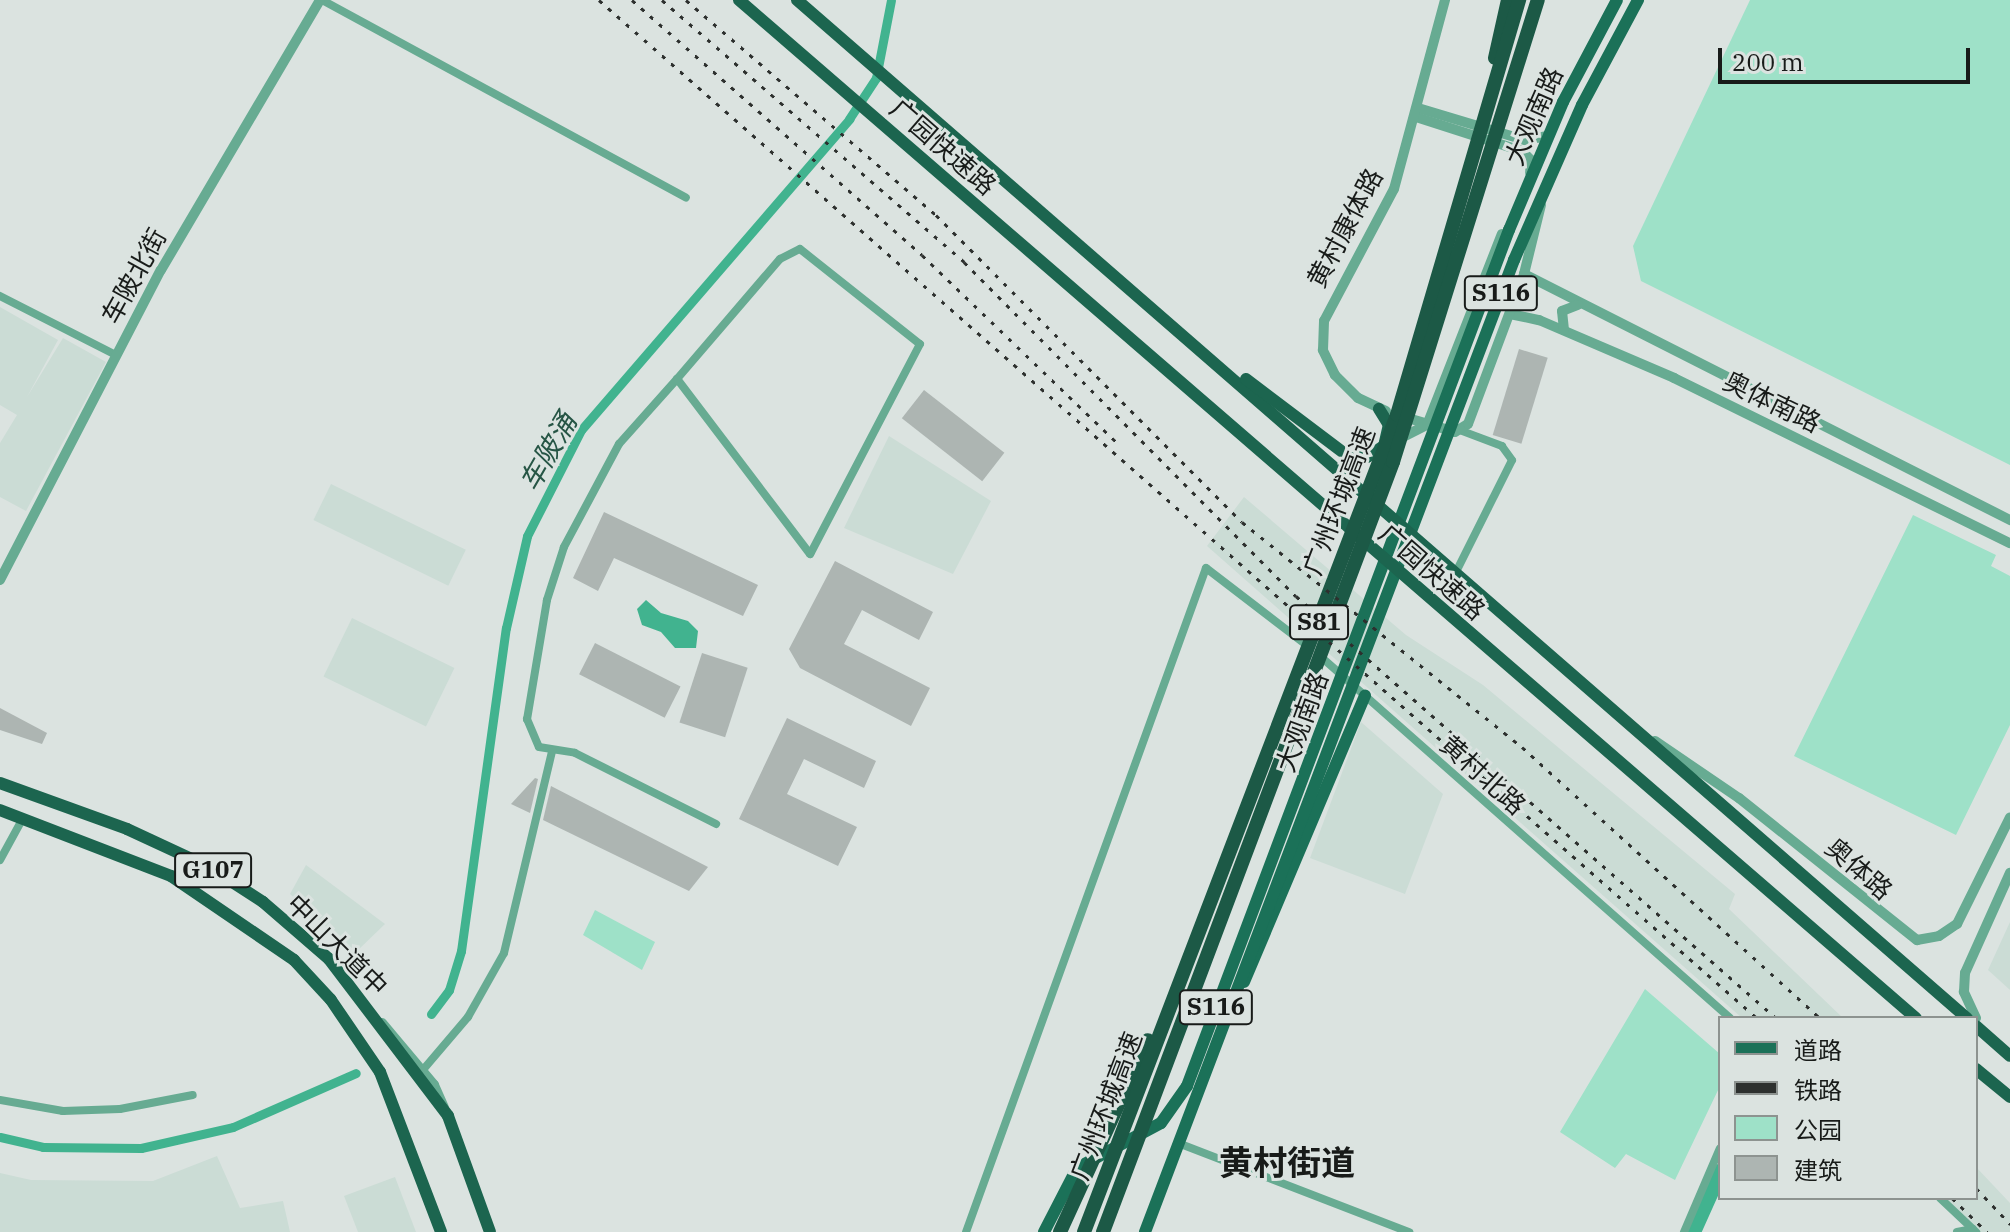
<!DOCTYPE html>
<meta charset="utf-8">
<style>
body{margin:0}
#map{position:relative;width:2010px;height:1232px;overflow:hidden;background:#dbe3e0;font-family:"IBM Plex Serif","Noto Sans SC",serif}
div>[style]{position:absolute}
.built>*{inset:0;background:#cbdcd5;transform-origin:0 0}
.green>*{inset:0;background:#9ee1c8}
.water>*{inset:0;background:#41b38f}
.canal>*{height:9px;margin:-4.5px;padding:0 4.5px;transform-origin:4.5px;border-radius:4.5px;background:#41b38f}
.river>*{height:16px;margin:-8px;padding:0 8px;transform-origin:8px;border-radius:8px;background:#41b38f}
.building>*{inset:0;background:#adb5b2;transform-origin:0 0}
.minor>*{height:8px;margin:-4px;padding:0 4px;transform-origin:4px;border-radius:4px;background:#67ab92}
.tertiary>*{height:10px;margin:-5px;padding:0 5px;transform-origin:5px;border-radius:5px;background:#67ab92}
.primary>*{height:12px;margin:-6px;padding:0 6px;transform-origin:6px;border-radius:6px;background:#1b7158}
.trunk>*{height:12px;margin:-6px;padding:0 6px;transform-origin:6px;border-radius:6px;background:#1c654f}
.motorway>*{height:14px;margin:-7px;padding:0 7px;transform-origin:7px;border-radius:7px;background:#1c5946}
.rail>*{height:3px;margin-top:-1.5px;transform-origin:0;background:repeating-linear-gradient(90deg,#2d302e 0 4px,transparent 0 12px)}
span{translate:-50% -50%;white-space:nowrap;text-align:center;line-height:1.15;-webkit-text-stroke:6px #dbe3e0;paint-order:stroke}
.shield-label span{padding:2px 6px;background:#dbe3e0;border:2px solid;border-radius:6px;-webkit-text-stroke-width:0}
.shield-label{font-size:24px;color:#181b19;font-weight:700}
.street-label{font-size:26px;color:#181b19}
.water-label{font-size:28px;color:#265545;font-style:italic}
.district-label{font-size:34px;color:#181b19;font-weight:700}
.legend{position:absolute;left:1718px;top:1016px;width:260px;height:184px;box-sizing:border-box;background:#dbe3e0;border:2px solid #8d9390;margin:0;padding:10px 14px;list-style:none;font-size:24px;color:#181b19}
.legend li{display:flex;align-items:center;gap:16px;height:40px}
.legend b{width:40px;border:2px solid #8d9390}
.scale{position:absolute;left:1718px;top:48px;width:252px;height:36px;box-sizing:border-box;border:4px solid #181b19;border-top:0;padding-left:10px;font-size:24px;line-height:28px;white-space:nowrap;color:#181b19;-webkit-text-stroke:6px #dbe3e0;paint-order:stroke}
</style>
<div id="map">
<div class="built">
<div style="clip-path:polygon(0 307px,58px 340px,27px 397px,63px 338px,106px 362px,26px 511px,0 497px,0 443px,17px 415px,0 405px)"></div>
<div style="clip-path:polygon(889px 436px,991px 501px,953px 574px,844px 528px)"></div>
<div style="left:331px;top:484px;width:150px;height:40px;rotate:26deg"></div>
<div style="clip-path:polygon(1244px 497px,1406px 635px,1483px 685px,1735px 894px,1729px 909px,1843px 1018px,1742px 1018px,1207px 546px)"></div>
<div style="left:352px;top:618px;width:114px;height:65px;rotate:26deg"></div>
<div style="clip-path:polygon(1361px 722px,1443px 794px,1405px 894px,1310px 858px)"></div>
<div style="clip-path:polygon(306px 865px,385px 924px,355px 953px,290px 894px)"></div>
<div style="clip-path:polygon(2010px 922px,2010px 990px,1988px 970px)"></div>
<div style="clip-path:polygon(217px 1156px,240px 1208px,283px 1201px,290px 1232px,0 1232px,0 1173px,31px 1180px,153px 1181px)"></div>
<div style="clip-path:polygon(1976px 1167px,2010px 1203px,2010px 1232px,1981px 1232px,1946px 1198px,1976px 1198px)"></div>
<div style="clip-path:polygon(395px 1177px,416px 1232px,358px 1232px,344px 1196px)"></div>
</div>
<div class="green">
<div style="clip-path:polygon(1750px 0,2010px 0,2010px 465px,1641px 281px,1633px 246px)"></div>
<div style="clip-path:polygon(1913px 515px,1996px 555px,1991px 566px,2010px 576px,2010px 725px,1956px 835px,1794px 756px)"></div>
<div style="clip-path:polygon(595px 910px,655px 942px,642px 970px,583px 935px)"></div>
<div style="clip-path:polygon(1645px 989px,1720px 1054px,1720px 1086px,1675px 1180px,1626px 1154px,1615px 1168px,1560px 1132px)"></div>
</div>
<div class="water">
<div style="clip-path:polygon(646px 600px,661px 613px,688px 621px,698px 631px,696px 648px,675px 648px,661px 632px,642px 625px,637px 609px)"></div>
</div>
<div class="canal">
<div style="left:431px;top:1014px;width:30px;rotate:-53deg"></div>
<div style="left:449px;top:990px;width:41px;rotate:-72.9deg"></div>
<div style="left:461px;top:951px;width:326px;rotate:-82.1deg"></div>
<div style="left:506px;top:628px;width:94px;rotate:-77.1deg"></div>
<div style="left:527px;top:536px;width:119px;rotate:-63deg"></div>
<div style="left:581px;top:430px;width:411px;rotate:-49.2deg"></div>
<div style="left:849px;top:119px;width:49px;rotate:-56.6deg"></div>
<div style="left:876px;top:78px;width:79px;rotate:-79.1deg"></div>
<div style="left:0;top:1137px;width:44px;rotate:13.1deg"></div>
<div style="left:43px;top:1147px;width:98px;rotate:0.6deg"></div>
<div style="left:141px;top:1148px;width:94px;rotate:-12.9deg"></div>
<div style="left:233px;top:1127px;width:134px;rotate:-23.7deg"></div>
</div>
<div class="river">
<div style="left:1693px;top:1232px;width:66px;rotate:-65.8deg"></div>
</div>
<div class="building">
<div style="left:1519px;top:349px;width:30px;height:90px;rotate:17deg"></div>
<div style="left:924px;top:390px;width:102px;height:36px;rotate:38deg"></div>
<div style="clip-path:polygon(604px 512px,758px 585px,743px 616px,614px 558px,598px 591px,573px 578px)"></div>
<div style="clip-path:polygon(835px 561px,933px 612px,919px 640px,862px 610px,844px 644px,930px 688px,911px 726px,800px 668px,789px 649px)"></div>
<div style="left:595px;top:643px;width:96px;height:35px;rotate:27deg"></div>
<div style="left:702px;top:653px;width:48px;height:73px;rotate:18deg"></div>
<div style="clip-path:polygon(0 708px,47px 733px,42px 744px,0 730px)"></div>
<div style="clip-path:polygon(787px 718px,876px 761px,864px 788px,804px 759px,787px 794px,857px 827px,838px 866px,739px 819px)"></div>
<div style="clip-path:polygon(535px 778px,538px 779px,530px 813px,511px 804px)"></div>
<div style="clip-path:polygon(551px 786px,708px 867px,689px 891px,543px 820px)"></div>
</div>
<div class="minor">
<div style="left:322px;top:0;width:414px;rotate:28.5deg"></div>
<div style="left:800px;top:249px;width:153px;rotate:38.4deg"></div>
<div style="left:920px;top:344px;width:237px;rotate:117.6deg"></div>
<div style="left:810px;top:554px;width:220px;rotate:-127.2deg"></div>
<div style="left:677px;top:379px;width:158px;rotate:-49.4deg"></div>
<div style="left:780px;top:259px;width:22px;rotate:-27deg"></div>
<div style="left:0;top:296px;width:130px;rotate:27deg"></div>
<div style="left:677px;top:379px;width:87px;rotate:131.7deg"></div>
<div style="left:619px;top:444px;width:117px;rotate:118.1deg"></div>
<div style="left:564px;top:547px;width:56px;rotate:107.8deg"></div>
<div style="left:547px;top:600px;width:121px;rotate:99.5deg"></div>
<div style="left:527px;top:719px;width:30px;rotate:67deg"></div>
<div style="left:539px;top:747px;width:36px;rotate:9deg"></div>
<div style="left:575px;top:753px;width:158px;rotate:26.7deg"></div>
<div style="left:1455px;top:574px;width:127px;rotate:-63.4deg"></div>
<div style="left:1512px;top:460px;width:17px;rotate:-126deg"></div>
<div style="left:1502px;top:446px;width:43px;rotate:-159.4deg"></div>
<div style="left:1320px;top:656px;width:547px;rotate:41.44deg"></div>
<div style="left:0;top:860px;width:48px;rotate:-61.3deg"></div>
<div style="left:422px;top:1071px;width:71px;rotate:-49.6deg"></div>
<div style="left:468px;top:1017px;width:73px;rotate:-60.6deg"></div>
<div style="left:504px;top:953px;width:208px;rotate:-76.6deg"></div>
<div style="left:0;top:1100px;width:64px;rotate:9.9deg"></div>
<div style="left:63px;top:1111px;width:57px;rotate:-2deg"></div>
<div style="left:120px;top:1109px;width:74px;rotate:-10.9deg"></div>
<div style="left:1178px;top:1143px;width:248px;rotate:21.1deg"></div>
<div style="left:1940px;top:1198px;width:50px;rotate:43.4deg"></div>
<div style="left:966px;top:1232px;width:706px;rotate:-70.13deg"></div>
<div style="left:1206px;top:568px;width:130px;rotate:37.5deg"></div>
<div style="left:1684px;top:1232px;width:91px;rotate:-66.8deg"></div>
<div style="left:1957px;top:1232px;width:16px;rotate:-11deg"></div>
</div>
<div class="tertiary">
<div style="left:1418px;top:108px;width:112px;rotate:16.7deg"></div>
<div style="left:1525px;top:140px;width:23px;rotate:-10deg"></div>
<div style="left:1416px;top:117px;width:111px;rotate:17.8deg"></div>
<div style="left:1522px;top:151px;width:13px;rotate:45deg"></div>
<div style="left:1531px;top:160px;width:13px;rotate:94deg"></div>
<div style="left:1524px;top:274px;width:545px;rotate:26.85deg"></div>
<div style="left:1510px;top:314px;width:30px;rotate:12deg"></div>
<div style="left:1539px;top:320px;width:147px;rotate:23.2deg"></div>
<div style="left:1674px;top:378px;width:374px;rotate:26.2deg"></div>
<div style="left:1564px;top:330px;width:19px;rotate:-96deg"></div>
<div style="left:1562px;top:311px;width:17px;rotate:-21deg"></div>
<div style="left:1386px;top:411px;width:31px;rotate:-155deg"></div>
<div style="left:1358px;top:398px;width:33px;rotate:-135deg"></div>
<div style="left:1335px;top:375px;width:28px;rotate:-116deg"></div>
<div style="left:1323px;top:350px;width:29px;rotate:-88deg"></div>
<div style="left:1324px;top:321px;width:149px;rotate:-62.1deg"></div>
<div style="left:1394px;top:189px;width:196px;rotate:-74.9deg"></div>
<div style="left:1401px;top:416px;width:56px;rotate:16.5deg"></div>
<div style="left:1455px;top:432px;width:15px;rotate:-32deg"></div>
<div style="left:1468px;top:424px;width:160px;rotate:-69.5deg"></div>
<div style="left:1524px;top:274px;width:71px;rotate:-76.2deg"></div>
<div style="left:1399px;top:439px;width:31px;rotate:-27deg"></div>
<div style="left:1427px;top:425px;width:205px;rotate:-68.6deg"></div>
<div style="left:0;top:580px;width:349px;rotate:-62.6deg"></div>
<div style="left:161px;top:270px;width:313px;rotate:-59.5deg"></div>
<div style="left:1655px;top:741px;width:102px;rotate:34.2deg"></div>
<div style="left:1739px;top:798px;width:228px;rotate:38.6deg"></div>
<div style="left:1917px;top:940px;width:22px;rotate:-10deg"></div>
<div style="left:1939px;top:936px;width:22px;rotate:-34deg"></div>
<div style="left:1957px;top:924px;width:119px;rotate:-63.6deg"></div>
<div style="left:1976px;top:1018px;width:29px;rotate:-115deg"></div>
<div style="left:1964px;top:992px;width:19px;rotate:-87deg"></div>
<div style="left:1965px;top:973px;width:110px;rotate:-65.8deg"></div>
<div style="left:382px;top:1023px;width:81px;rotate:50deg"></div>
<div style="left:434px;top:1085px;width:24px;rotate:66deg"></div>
</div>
<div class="primary">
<div style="left:1244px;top:982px;width:311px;rotate:-67.1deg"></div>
<div style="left:1044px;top:1232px;width:72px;rotate:-62.7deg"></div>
<div style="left:1077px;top:1168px;width:95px;rotate:-28.2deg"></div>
<div style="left:1161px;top:1123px;width:45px;rotate:-54.9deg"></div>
<div style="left:1187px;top:1086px;width:915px;rotate:-69.39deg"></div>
<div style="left:1509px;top:230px;width:139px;rotate:-67.1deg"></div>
<div style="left:1563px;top:102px;width:115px;rotate:-62.1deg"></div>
<div style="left:1145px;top:1232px;width:1040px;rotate:-69.21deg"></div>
<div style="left:1514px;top:260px;width:169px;rotate:-66.3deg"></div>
<div style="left:1582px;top:105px;width:119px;rotate:-61.9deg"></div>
</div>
<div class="trunk">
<div style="left:739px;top:0;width:1556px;rotate:40.86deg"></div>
<div style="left:797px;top:0;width:1551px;rotate:41.03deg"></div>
<div style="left:1246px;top:379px;width:129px;rotate:37.1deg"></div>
<div style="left:1349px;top:457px;width:18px"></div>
<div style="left:1367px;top:457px;width:20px;rotate:-33deg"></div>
<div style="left:1384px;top:446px;width:22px;rotate:-77deg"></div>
<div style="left:1389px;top:425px;width:19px;rotate:-122deg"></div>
<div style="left:0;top:783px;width:135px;rotate:19.9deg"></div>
<div style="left:127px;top:829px;width:90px;rotate:24.9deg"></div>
<div style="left:209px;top:867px;width:64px;rotate:32.9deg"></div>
<div style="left:263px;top:902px;width:87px;rotate:40.8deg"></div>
<div style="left:329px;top:959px;width:197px;rotate:52.8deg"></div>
<div style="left:448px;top:1116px;width:123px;rotate:70.1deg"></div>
<div style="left:0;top:810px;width:183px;rotate:21.1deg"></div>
<div style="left:171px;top:876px;width:149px;rotate:34.3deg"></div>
<div style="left:294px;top:960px;width:54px;rotate:47.2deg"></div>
<div style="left:331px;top:1000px;width:87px;rotate:55.8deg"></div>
<div style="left:380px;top:1072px;width:171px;rotate:69.1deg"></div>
<div style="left:1976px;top:1026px;width:45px;rotate:41.4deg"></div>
<div style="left:1976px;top:1069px;width:44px;rotate:39.5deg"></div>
</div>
<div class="motorway">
<div style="left:1495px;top:58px;width:59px;rotate:-77.4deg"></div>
<div style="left:1060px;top:1232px;width:211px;rotate:-65.4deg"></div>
<div style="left:1084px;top:1232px;width:875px;rotate:-69.04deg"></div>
<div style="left:1397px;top:415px;width:433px;rotate:-73.6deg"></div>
<div style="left:1103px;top:1232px;width:823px;rotate:-69.36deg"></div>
<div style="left:1393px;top:462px;width:484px;rotate:-72.6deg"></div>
</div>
<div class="rail">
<div style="left:599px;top:0;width:1542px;rotate:41.32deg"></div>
<div style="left:632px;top:0;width:386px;rotate:41.3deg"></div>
<div style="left:922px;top:255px;width:269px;rotate:43.9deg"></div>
<div style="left:662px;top:0;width:400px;rotate:40.9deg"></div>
<div style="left:964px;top:262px;width:471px;rotate:45.2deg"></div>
<div style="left:1296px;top:596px;width:639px;rotate:41.32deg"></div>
<div style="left:686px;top:0;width:330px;rotate:40.7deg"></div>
<div style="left:936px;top:215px;width:433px;rotate:45.1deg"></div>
<div style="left:1242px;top:522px;width:359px;rotate:38.8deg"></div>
<div style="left:1522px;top:747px;width:403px;rotate:42.3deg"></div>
<div style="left:1976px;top:1188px;width:50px;rotate:46.6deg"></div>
<div style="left:1952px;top:1198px;width:49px;rotate:44.2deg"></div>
</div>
<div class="shield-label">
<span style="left:1501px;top:293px">S116</span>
<span style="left:1319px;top:622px">S81</span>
<span style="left:213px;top:870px">G107</span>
<span style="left:1216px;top:1007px">S116</span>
</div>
<div class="street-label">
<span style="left:1534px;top:116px;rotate:-66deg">大观南路</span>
<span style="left:943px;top:147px;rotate:41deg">广园快速路</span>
<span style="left:1345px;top:228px;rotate:-62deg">黄村康体路</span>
<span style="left:134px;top:276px;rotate:-61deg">车陂北街</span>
<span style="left:1772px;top:402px;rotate:26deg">奥体南路</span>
<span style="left:1339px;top:501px;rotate:-69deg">广州环城高速</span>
<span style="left:1432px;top:572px;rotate:41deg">广园快速路</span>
<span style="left:1302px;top:722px;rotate:-70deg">大观南路</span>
<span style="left:1483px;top:775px;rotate:42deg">黄村北路</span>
<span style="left:1859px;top:869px;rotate:41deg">奥体路</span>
<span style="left:337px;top:945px;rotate:45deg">中山大道中</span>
<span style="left:1106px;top:1106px;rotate:-69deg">广州环城高速</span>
</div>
<div class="water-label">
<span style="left:548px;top:452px;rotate:-60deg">车陂涌</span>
</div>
<div class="district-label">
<span style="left:1287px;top:1163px">黄村街道</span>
</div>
<ul class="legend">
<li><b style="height:10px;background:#1b7158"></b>道路</li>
<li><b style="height:10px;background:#2d302e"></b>铁路</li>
<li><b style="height:22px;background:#9ee1c8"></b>公园</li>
<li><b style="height:22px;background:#adb5b2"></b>建筑</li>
</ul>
<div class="scale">200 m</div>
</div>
